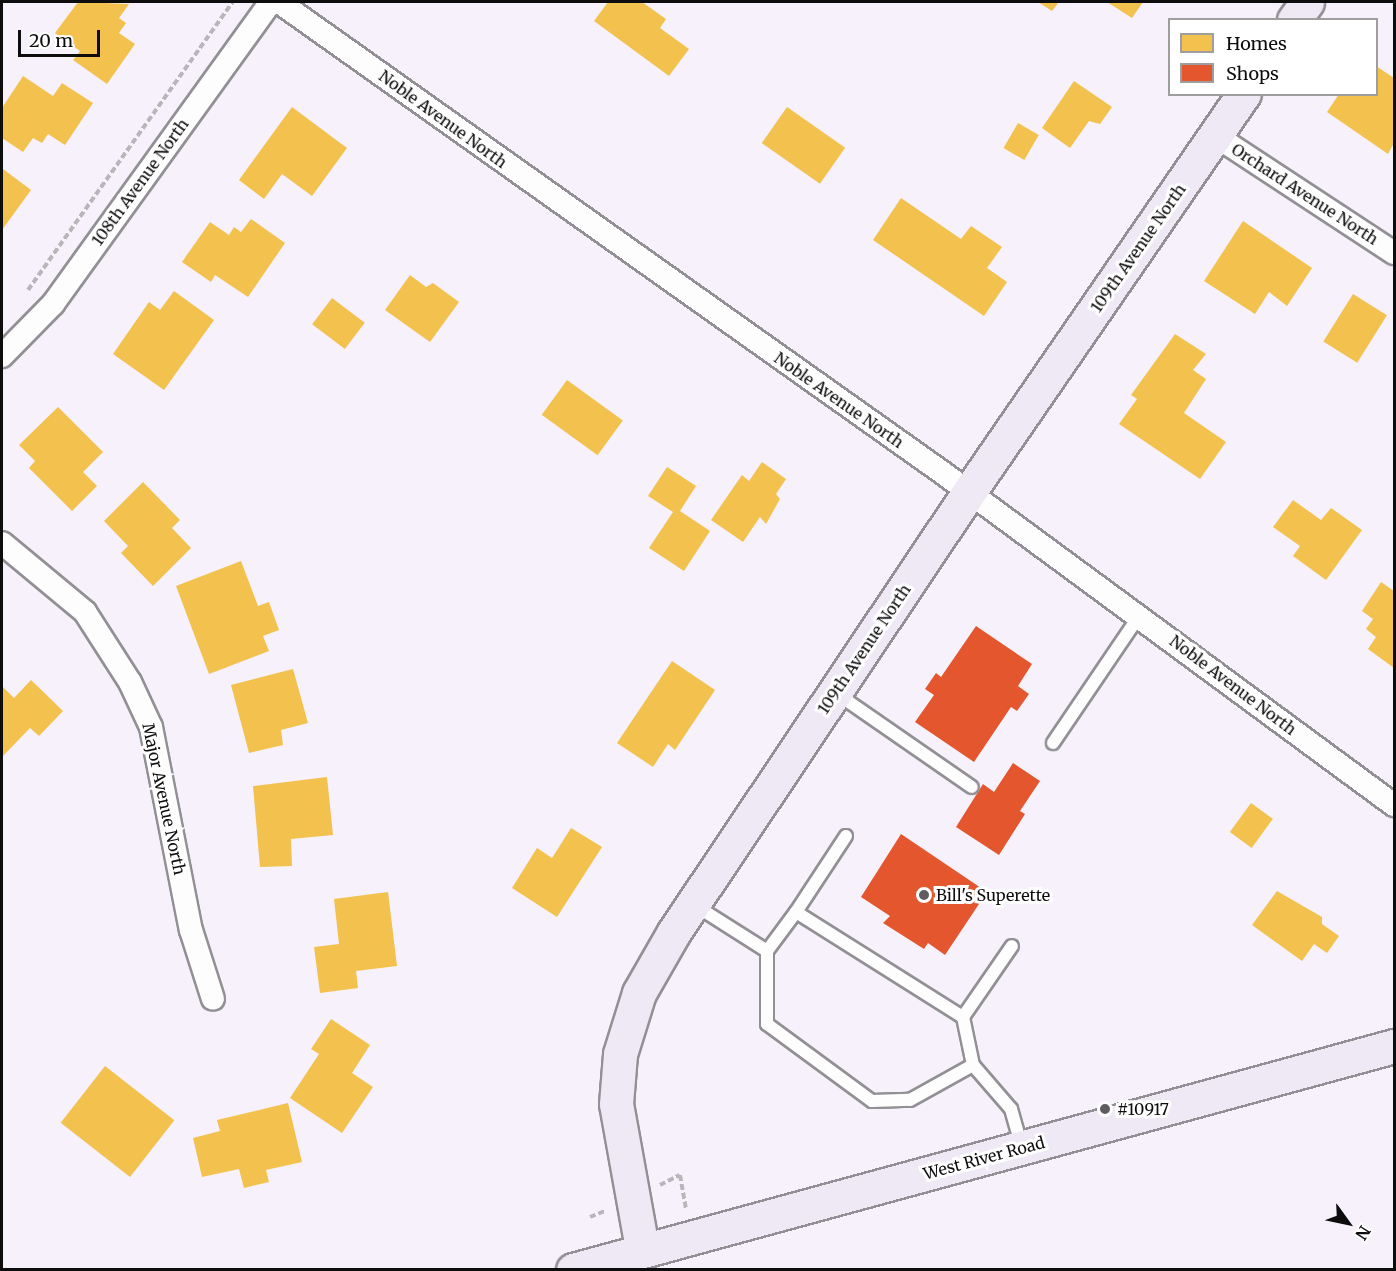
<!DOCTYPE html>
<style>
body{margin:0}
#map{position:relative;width:1396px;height:1271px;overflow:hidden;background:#f6f1fb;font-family:Merriweather,serif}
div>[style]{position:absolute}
.homes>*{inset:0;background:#f2c14e;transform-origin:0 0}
.shops>*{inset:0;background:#e4572e}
.path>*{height:4px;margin-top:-2px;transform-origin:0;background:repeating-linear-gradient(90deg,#b7b6b8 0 6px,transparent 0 9px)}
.roads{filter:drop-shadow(2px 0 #929094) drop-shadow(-2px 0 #929094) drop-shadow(0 2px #929094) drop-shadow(0 -2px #929094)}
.lane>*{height:12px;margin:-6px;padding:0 6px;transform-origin:6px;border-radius:6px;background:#fefdfe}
.street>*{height:22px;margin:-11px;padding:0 11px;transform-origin:11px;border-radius:11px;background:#fefdfe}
.secondary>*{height:33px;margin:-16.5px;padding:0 16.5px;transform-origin:16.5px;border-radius:16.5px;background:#efe8f5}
.dots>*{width:16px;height:16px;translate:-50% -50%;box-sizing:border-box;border:3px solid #fff;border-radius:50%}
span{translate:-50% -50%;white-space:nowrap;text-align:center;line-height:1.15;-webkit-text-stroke:6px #fff;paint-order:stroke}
.street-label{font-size:16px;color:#0d0d0d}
.poi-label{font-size:16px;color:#0d0d0d}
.left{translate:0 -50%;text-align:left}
.frame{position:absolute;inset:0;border:3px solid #0d0d0d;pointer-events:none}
.legend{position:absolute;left:1168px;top:18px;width:210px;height:78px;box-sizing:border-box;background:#fff;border:2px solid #9e9e9e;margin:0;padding:8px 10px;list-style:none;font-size:18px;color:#0d0d0d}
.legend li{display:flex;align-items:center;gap:12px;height:30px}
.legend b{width:30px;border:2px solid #9e9e9e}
.north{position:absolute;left:1318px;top:1193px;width:60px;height:60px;-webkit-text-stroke:4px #fff;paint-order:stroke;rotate:123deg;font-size:16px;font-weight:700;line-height:24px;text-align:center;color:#0d0d0d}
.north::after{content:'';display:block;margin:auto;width:21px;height:27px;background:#0d0d0d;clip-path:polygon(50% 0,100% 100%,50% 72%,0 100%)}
.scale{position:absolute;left:18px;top:30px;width:82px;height:27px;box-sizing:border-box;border:3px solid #0d0d0d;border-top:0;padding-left:8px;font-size:18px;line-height:21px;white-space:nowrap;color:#0d0d0d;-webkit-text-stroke:4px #fff;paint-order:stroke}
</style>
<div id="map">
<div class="homes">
<div style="clip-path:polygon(78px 2px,129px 4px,119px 18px,126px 23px,119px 33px,135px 44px,107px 84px,73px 60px,80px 51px,55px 33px)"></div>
<div style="clip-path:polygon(608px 2px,642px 2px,666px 19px,660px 28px,689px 49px,669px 76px,594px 21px)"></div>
<div style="clip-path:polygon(1038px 2px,1059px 2px,1052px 11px)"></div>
<div style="clip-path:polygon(1107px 2px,1143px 2px,1132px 18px)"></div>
<div style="clip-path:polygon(1376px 66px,1394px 78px,1394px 143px,1388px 154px,1327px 112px,1339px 94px,1376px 94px)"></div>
<div style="clip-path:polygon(23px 76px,53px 96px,62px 83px,93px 103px,65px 145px,48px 134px,42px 143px,33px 138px,23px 152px,2px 138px,2px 108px)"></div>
<div style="clip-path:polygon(1074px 81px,1112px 107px,1100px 124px,1089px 121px,1070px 148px,1042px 128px)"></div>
<div style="clip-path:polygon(292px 107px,347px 148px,312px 196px,282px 174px,264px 199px,239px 180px)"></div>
<div style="left:787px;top:107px;width:71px;height:44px;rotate:35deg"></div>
<div style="left:1018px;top:123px;width:24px;height:29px;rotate:30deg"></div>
<div style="clip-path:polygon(3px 169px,31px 190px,2px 230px,2px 172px)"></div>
<div style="clip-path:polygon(901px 198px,961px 239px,971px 226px,1002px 247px,987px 268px,1007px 282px,984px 316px,873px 240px)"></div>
<div style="clip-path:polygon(251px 219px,285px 243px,248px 297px,215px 275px,211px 282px,182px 262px,210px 222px,229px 235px,234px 227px,241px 232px)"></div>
<div style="clip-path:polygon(1243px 221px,1312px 268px,1287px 306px,1269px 292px,1255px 314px,1204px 281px)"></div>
<div style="clip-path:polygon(410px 275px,426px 287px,433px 283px,459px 302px,430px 342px,385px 310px)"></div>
<div style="clip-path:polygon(174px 291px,214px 320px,164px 390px,113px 354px,149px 302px,160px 310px)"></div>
<div style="left:1353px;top:294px;width:40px;height:56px;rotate:32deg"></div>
<div style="left:332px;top:298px;width:41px;height:33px;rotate:37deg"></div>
<div style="clip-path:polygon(1175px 334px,1206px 354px,1193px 370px,1206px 379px,1184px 413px,1226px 442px,1200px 479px,1119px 424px,1137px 399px,1131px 395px)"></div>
<div style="left:567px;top:380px;width:69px;height:43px;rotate:36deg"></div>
<div style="clip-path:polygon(58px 407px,103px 452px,83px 472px,97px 486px,72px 511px,29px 468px,35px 461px,19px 445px)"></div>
<div style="clip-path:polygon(762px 462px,786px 479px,776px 494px,780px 499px,766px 524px,760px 517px,743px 542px,711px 520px,742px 475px,749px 481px)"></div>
<div style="clip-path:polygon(667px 467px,696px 486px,680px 511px,710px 531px,684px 571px,649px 548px,673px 512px,648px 496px)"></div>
<div style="clip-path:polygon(143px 482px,180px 520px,172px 528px,191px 548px,153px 586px,121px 553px,128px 546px,104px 521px)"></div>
<div style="clip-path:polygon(1293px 500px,1321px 520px,1331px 508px,1362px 530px,1326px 580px,1293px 556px,1300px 546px,1273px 527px)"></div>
<div style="clip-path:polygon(241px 561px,258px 606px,269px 602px,279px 630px,263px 636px,269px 651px,209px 674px,176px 586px)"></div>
<div style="clip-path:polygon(1381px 582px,1394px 591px,1394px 668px,1368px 649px,1376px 637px,1366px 629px,1373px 619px,1362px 611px)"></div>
<div style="clip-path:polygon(672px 661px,715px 690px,675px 750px,668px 744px,653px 767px,617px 743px)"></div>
<div style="clip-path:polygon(293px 669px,308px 723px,281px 730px,283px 745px,249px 753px,231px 685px)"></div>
<div style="clip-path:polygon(31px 680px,63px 711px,39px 736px,30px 728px,2px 757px,2px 686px,14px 698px)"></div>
<div style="clip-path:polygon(327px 777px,333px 835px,291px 839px,292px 866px,260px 867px,253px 786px)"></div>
<div style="left:1251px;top:803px;width:27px;height:36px;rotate:36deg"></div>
<div style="clip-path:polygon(571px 828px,602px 847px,557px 917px,512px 888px,537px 848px,552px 858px)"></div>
<div style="clip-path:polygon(1277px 891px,1322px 917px,1322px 924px,1339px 936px,1327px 953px,1314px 944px,1302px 961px,1252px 925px)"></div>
<div style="clip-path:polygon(388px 892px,397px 966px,356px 971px,358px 988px,320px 993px,314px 947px,339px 944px,334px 899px)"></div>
<div style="clip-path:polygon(331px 1019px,370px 1045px,352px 1073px,373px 1087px,342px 1133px,290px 1098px,319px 1054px,311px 1049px)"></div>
<div style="left:105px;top:1066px;width:88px;height:72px;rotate:38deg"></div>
<div style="clip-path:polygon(288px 1103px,302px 1162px,266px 1170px,269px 1182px,244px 1188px,239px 1169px,202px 1177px,193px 1138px,220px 1131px,217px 1120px)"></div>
</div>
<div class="shops">
<div style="clip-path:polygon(976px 626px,1032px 664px,1018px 686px,1029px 694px,1017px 711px,1011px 707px,974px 762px,915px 722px,934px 695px,925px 689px,936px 673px,941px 677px)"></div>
<div style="clip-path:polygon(1013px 763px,1040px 781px,1020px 811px,1025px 814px,999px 855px,956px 827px,983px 784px,994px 792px)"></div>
<div style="clip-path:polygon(901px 834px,987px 892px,945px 955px,928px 943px,924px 949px,883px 923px,890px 916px,861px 897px)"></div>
</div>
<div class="path">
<div style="left:28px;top:290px;width:354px;rotate:-54.6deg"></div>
<div style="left:660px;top:1185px;width:22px;rotate:-27deg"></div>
<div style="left:680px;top:1175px;width:34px;rotate:80deg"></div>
<div style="left:590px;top:1217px;width:16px;rotate:-22deg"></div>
</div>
<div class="roads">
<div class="lane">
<div style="left:836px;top:693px;width:165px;rotate:34.7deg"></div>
<div style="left:1053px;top:743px;width:153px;rotate:-55.9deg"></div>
<div style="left:693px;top:904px;width:88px;rotate:32.4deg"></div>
<div style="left:767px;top:951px;width:73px;rotate:90deg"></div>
<div style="left:767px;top:1024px;width:130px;rotate:36.3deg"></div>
<div style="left:872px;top:1101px;width:38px;rotate:-2deg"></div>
<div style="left:910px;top:1100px;width:72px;rotate:-29.1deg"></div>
<div style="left:973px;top:1065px;width:58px;rotate:49.2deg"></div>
<div style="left:1011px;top:1109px;width:41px;rotate:74.2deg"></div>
<div style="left:796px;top:912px;width:91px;rotate:-56.7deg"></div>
<div style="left:767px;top:951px;width:49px;rotate:-53.4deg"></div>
<div style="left:796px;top:912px;width:197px;rotate:32.2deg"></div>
<div style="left:973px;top:1065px;width:49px;rotate:-101.8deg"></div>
<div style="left:963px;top:1017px;width:86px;rotate:-55.4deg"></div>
</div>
<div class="street">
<div style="left:279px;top:2px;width:814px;rotate:35.35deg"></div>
<div style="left:943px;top:473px;width:560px;rotate:36.36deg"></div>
<div style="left:1216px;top:136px;width:213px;rotate:33.3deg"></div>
<div style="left:2px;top:356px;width:73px;rotate:-45.6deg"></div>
<div style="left:53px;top:304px;width:372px;rotate:-54.2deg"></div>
<div style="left:2px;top:543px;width:108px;rotate:39.7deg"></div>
<div style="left:85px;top:612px;width:83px;rotate:57.3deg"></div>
<div style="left:130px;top:682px;width:50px;rotate:65deg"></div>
<div style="left:151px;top:727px;width:207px;rotate:78.9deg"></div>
<div style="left:191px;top:930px;width:72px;rotate:72.3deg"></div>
</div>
<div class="secondary">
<div style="left:1294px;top:20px;width:22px;rotate:-54deg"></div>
<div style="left:642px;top:1248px;width:146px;rotate:-100.2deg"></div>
<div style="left:616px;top:1104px;width:50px;rotate:-85.4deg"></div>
<div style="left:620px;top:1054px;width:64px;rotate:-72.7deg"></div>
<div style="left:639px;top:993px;width:70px;rotate:-60.2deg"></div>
<div style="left:674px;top:932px;width:530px;rotate:-56.16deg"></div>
<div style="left:969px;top:492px;width:484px;rotate:-55.4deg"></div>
<div style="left:573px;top:1270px;width:851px;rotate:-15.26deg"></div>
</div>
</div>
<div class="dots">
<div style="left:924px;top:895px;background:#5f5d60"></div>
<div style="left:1105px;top:1109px;background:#5f5d60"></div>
</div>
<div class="street-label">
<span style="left:443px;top:119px;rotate:36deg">Noble Avenue North</span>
<span style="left:140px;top:182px;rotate:-54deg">108th Avenue North</span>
<span style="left:1305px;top:194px;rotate:33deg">Orchard Avenue North</span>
<span style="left:1138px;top:248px;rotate:-55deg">109th Avenue North</span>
<span style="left:839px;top:400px;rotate:35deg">Noble Avenue North</span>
<span style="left:864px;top:649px;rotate:-56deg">109th Avenue North</span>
<span style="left:1233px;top:685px;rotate:37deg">Noble Avenue North</span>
<span style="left:164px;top:799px;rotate:78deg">Major Avenue North</span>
<span style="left:984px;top:1158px;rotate:-15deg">West River Road</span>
</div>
<div class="poi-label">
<span class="left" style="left:936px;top:895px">Bill's Superette</span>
<span class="left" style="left:1117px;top:1109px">#10917</span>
</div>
<div class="frame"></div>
<ul class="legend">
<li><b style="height:16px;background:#f2c14e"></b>Homes</li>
<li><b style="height:16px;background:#e4572e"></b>Shops</li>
</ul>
<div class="north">N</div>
<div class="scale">20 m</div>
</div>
